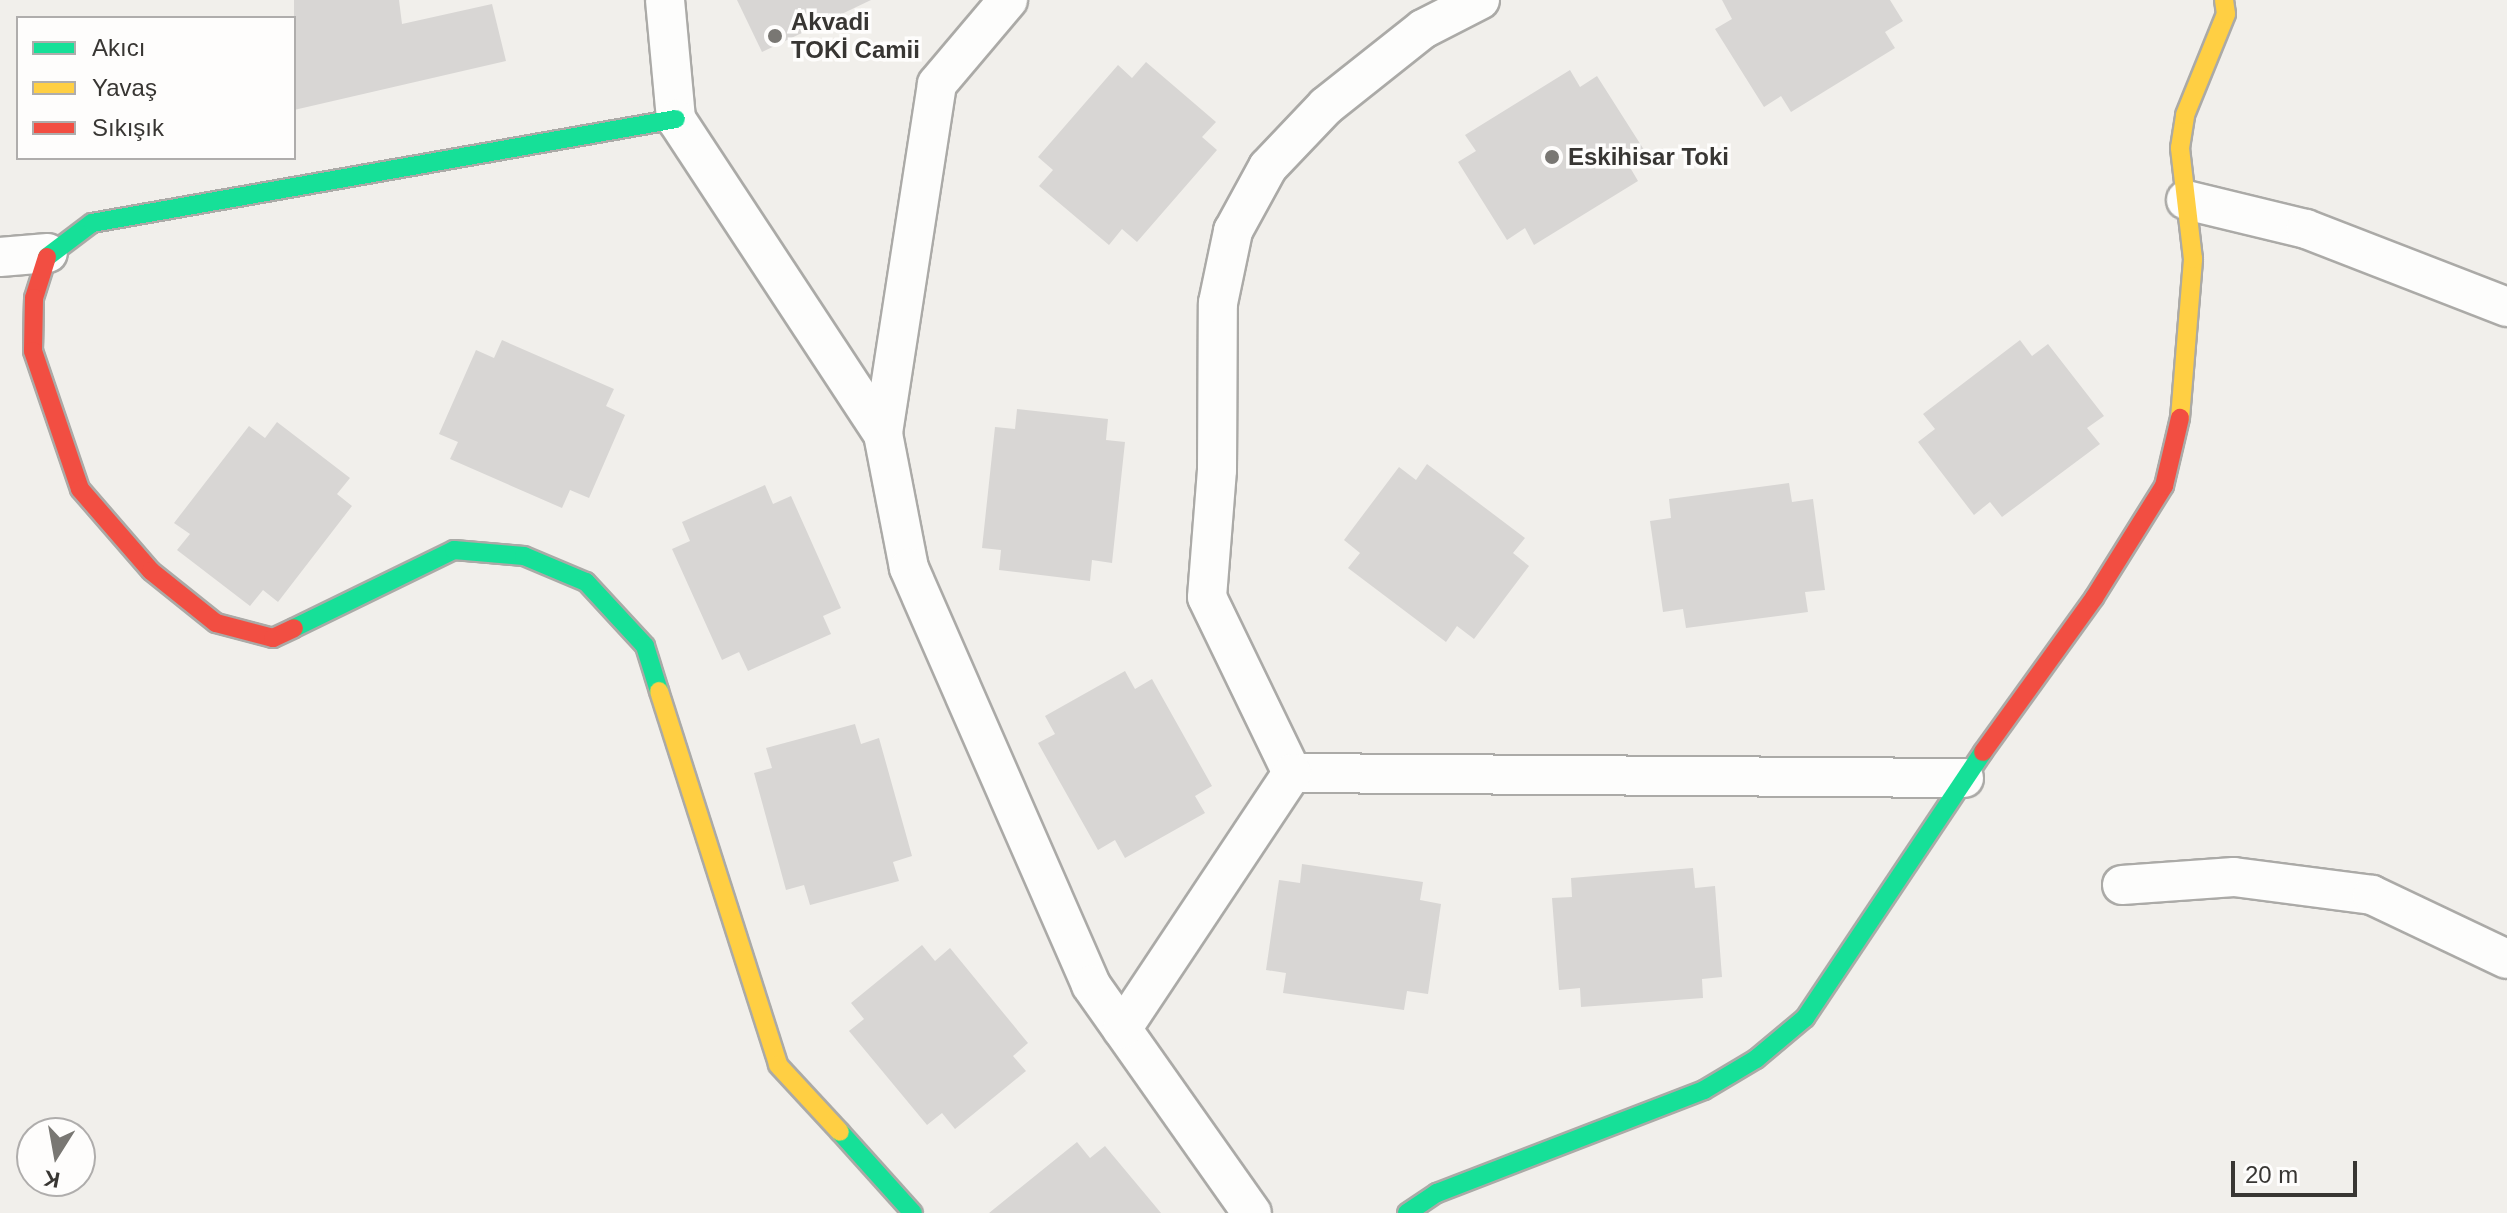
<!DOCTYPE html>
<meta charset="utf-8">
<style>
body{margin:0}
#map{position:relative;width:2507px;height:1213px;overflow:hidden;background:#f1efeb;font-family:Arial,sans-serif}
div>[style]{position:absolute}
.building>*{inset:0;background:#d8d6d4}
.roads{filter:drop-shadow(2px 0 #abaaa7) drop-shadow(-2px 0 #abaaa7) drop-shadow(0 2px #abaaa7) drop-shadow(0 -2px #abaaa7)}
.street>*{height:38px;margin:-19px;padding:0 19px;transform-origin:19px;border-radius:19px;background:#fdfdfc}
.fast>*{height:18px;margin:-9px;padding:0 9px;transform-origin:9px;border-radius:9px;background:#16e098}
.slow>*{height:18px;margin:-9px;padding:0 9px;transform-origin:9px;border-radius:9px;background:#ffcf43}
.jam>*{height:18px;margin:-9px;padding:0 9px;transform-origin:9px;border-radius:9px;background:#f24e42}
.dots>*{width:22px;height:22px;translate:-50% -50%;box-sizing:border-box;border:4px solid #fefdfc;border-radius:50%}
span{translate:-50% -50%;white-space:nowrap;text-align:center;line-height:1.15;-webkit-text-stroke:7px #fefdfc;paint-order:stroke}
.poi-label{font-size:24px;color:#383633;font-weight:700}
.left{translate:0 -50%;text-align:left}
.legend{position:absolute;left:16px;top:16px;width:280px;height:144px;box-sizing:border-box;background:#fefdfc;border:2px solid #afadac;margin:0;padding:10px 14px;list-style:none;font-size:24px;color:#383633}
.legend li{display:flex;align-items:center;gap:16px;height:40px}
.legend b{width:40px;border:2px solid #afadac}
.north{position:absolute;left:16px;top:1117px;width:80px;height:80px;box-sizing:border-box;background:#fefdfc;border:2px solid #afadac;border-radius:50%;rotate:191deg;font-size:22px;font-weight:700;line-height:32px;text-align:center;color:#383633}
.north::after{content:'';display:block;margin:auto;width:28px;height:36px;background:#797773;clip-path:polygon(50% 0,100% 100%,50% 72%,0 100%)}
.scale{position:absolute;left:2231px;top:1161px;width:126px;height:36px;box-sizing:border-box;border:4px solid #383633;border-top:0;padding-left:10px;font-size:24px;line-height:28px;white-space:nowrap;color:#383633;-webkit-text-stroke:6px #fefdfc;paint-order:stroke}
</style>
<div id="map">
<div class="building">
<div style="clip-path:polygon(294px 0,399px 0,402px 24px,492px 4px,506px 61px,294px 110px)"></div>
<div style="clip-path:polygon(737px 0,871px 0,762px 52px)"></div>
<div style="clip-path:polygon(1722px 0,1890px 0,1903px 21px,1885px 32px,1895px 48px,1791px 112px,1781px 96px,1764px 107px,1715px 29px,1732px 19px)"></div>
<div style="clip-path:polygon(1146px 62px,1216px 122px,1202px 137px,1217px 150px,1137px 242px,1122px 229px,1109px 245px,1039px 186px,1053px 170px,1038px 157px,1118px 65px,1132px 78px)"></div>
<div style="clip-path:polygon(1570px 70px,1580px 87px,1597px 76px,1646px 153px,1628px 164px,1638px 181px,1534px 245px,1525px 228px,1507px 240px,1458px 162px,1476px 151px,1465px 135px)"></div>
<div style="clip-path:polygon(502px 340px,614px 389px,606px 406px,625px 415px,589px 498px,570px 490px,562px 508px,450px 459px,458px 442px,439px 434px,476px 350px,494px 358px)"></div>
<div style="clip-path:polygon(2020px 340px,2032px 356px,2048px 344px,2104px 416px,2087px 428px,2100px 444px,2002px 517px,1990px 502px,1974px 515px,1918px 442px,1935px 429px,1923px 414px)"></div>
<div style="clip-path:polygon(1017px 409px,1108px 419px,1106px 440px,1125px 442px,1112px 563px,1092px 560px,1090px 581px,999px 570px,1001px 550px,982px 548px,995px 427px,1015px 429px)"></div>
<div style="clip-path:polygon(277px 422px,350px 478px,337px 494px,352px 506px,278px 602px,263px 590px,250px 606px,177px 550px,190px 534px,174px 523px,249px 426px,265px 438px)"></div>
<div style="clip-path:polygon(1427px 464px,1525px 538px,1513px 553px,1529px 566px,1474px 639px,1457px 626px,1446px 642px,1348px 568px,1360px 553px,1344px 540px,1399px 467px,1416px 480px)"></div>
<div style="clip-path:polygon(1789px 483px,1792px 502px,1813px 499px,1825px 590px,1805px 592px,1808px 612px,1686px 628px,1683px 609px,1663px 612px,1650px 521px,1671px 518px,1669px 499px)"></div>
<div style="clip-path:polygon(765px 485px,773px 504px,791px 496px,841px 608px,823px 616px,831px 634px,748px 671px,739px 652px,722px 660px,672px 549px,690px 541px,682px 522px)"></div>
<div style="clip-path:polygon(1125px 671px,1135px 689px,1152px 679px,1212px 786px,1195px 796px,1205px 813px,1125px 858px,1115px 840px,1098px 850px,1038px 743px,1055px 734px,1045px 716px)"></div>
<div style="clip-path:polygon(855px 724px,861px 744px,879px 738px,912px 856px,893px 862px,899px 881px,810px 905px,804px 885px,786px 890px,754px 773px,772px 768px,766px 748px)"></div>
<div style="clip-path:polygon(1302px 864px,1423px 882px,1420px 900px,1441px 904px,1428px 994px,1407px 991px,1404px 1010px,1283px 993px,1286px 973px,1266px 970px,1279px 880px,1300px 883px)"></div>
<div style="clip-path:polygon(1693px 868px,1695px 888px,1715px 886px,1722px 977px,1702px 979px,1703px 998px,1581px 1007px,1580px 988px,1559px 990px,1552px 898px,1572px 897px,1571px 878px)"></div>
<div style="clip-path:polygon(922px 945px,935px 961px,950px 948px,1028px 1043px,1013px 1056px,1026px 1071px,955px 1129px,942px 1113px,927px 1125px,849px 1031px,864px 1019px,851px 1003px)"></div>
<div style="clip-path:polygon(1077px 1142px,1090px 1158px,1105px 1146px,1161px 1213px,989px 1213px)"></div>
</div>
<div class="roads">
<div class="street">
<div style="left:665px;top:0;width:120px;rotate:84.7deg"></div>
<div style="left:676px;top:119px;width:377px;rotate:56.7deg"></div>
<div style="left:1008px;top:0;width:110px;rotate:130.2deg"></div>
<div style="left:937px;top:84px;width:354px;rotate:98.8deg"></div>
<div style="left:883px;top:434px;width:136px;rotate:79deg"></div>
<div style="left:909px;top:568px;width:455px;rotate:66.4deg"></div>
<div style="left:1091px;top:985px;width:279px;rotate:54.8deg"></div>
<div style="left:2186px;top:200px;width:123px;rotate:13.6deg"></div>
<div style="left:2306px;top:229px;width:216px;rotate:21.2deg"></div>
<div style="left:0;top:257px;width:48px;rotate:-4.8deg"></div>
<div style="left:1292px;top:773px;width:195px;rotate:-115.8deg"></div>
<div style="left:1207px;top:597px;width:127px;rotate:-85.5deg"></div>
<div style="left:1217px;top:470px;width:167px;rotate:-89.7deg"></div>
<div style="left:1218px;top:303px;width:74px;rotate:-78.2deg"></div>
<div style="left:1233px;top:231px;width:73px;rotate:-61.3deg"></div>
<div style="left:1268px;top:167px;width:84px;rotate:-46.4deg"></div>
<div style="left:1326px;top:106px;width:124px;rotate:-38.4deg"></div>
<div style="left:1423px;top:29px;width:64px;rotate:-27deg"></div>
<div style="left:1292px;top:773px;width:672px;rotate:0.43deg"></div>
<div style="left:2122px;top:885px;width:112px;rotate:-4.1deg"></div>
<div style="left:2234px;top:877px;width:139px;rotate:7.4deg"></div>
<div style="left:2372px;top:895px;width:149px;rotate:25.4deg"></div>
<div style="left:1122px;top:1029px;width:307px;rotate:-56.4deg"></div>
</div>
<div class="fast">
<div style="left:47px;top:257px;width:56px;rotate:-37.1deg"></div>
<div style="left:92px;top:223px;width:593px;rotate:-10.1deg"></div>
<div style="left:294px;top:628px;width:178px;rotate:-26deg"></div>
<div style="left:454px;top:550px;width:70px;rotate:4.9deg"></div>
<div style="left:524px;top:556px;width:67px;rotate:22.8deg"></div>
<div style="left:586px;top:582px;width:87px;rotate:47.3deg"></div>
<div style="left:645px;top:646px;width:47px;rotate:72.7deg"></div>
<div style="left:840px;top:1132px;width:109px;rotate:48deg"></div>
<div style="left:1407px;top:1213px;width:36px;rotate:-34deg"></div>
<div style="left:1437px;top:1193px;width:286px;rotate:-21.1deg"></div>
<div style="left:1704px;top:1090px;width:61px;rotate:-30.8deg"></div>
<div style="left:1756px;top:1059px;width:64px;rotate:-39.9deg"></div>
<div style="left:1805px;top:1018px;width:320px;rotate:-56.2deg"></div>
</div>
<div class="slow">
<div style="left:2180px;top:418px;width:160px;rotate:-85.3deg"></div>
<div style="left:2193px;top:259px;width:112px;rotate:-96.7deg"></div>
<div style="left:2180px;top:148px;width:33px;rotate:-81deg"></div>
<div style="left:2185px;top:115px;width:109px;rotate:-67.9deg"></div>
<div style="left:2226px;top:14px;width:14px;rotate:-98deg"></div>
<div style="left:659px;top:691px;width:392px;rotate:72.3deg"></div>
<div style="left:778px;top:1065px;width:91px;rotate:47.2deg"></div>
</div>
<div class="jam">
<div style="left:47px;top:257px;width:43px;rotate:107.6deg"></div>
<div style="left:34px;top:298px;width:53px;rotate:91.1deg"></div>
<div style="left:33px;top:351px;width:146px;rotate:71.2deg"></div>
<div style="left:80px;top:489px;width:108px;rotate:49.1deg"></div>
<div style="left:151px;top:571px;width:83px;rotate:38.7deg"></div>
<div style="left:216px;top:623px;width:59px;rotate:14.7deg"></div>
<div style="left:273px;top:638px;width:23px;rotate:-25deg"></div>
<div style="left:1983px;top:752px;width:190px;rotate:-54.2deg"></div>
<div style="left:2094px;top:598px;width:132px;rotate:-58deg"></div>
<div style="left:2164px;top:486px;width:70px;rotate:-76.8deg"></div>
</div>
</div>
<div class="dots">
<div style="left:775px;top:36px;background:#797773"></div>
<div style="left:1552px;top:157px;background:#797773"></div>
</div>
<div class="poi-label">
<span class="left" style="left:791px;top:36px">Akvadi<br>TOKİ Camii</span>
<span class="left" style="left:1568px;top:157px">Eskihisar Toki</span>
</div>
<ul class="legend">
<li><b style="height:10px;background:#16e098"></b>Akıcı</li>
<li><b style="height:10px;background:#ffcf43"></b>Yavaş</li>
<li><b style="height:10px;background:#f24e42"></b>Sıkışık</li>
</ul>
<div class="north">K</div>
<div class="scale">20 m</div>
</div>
